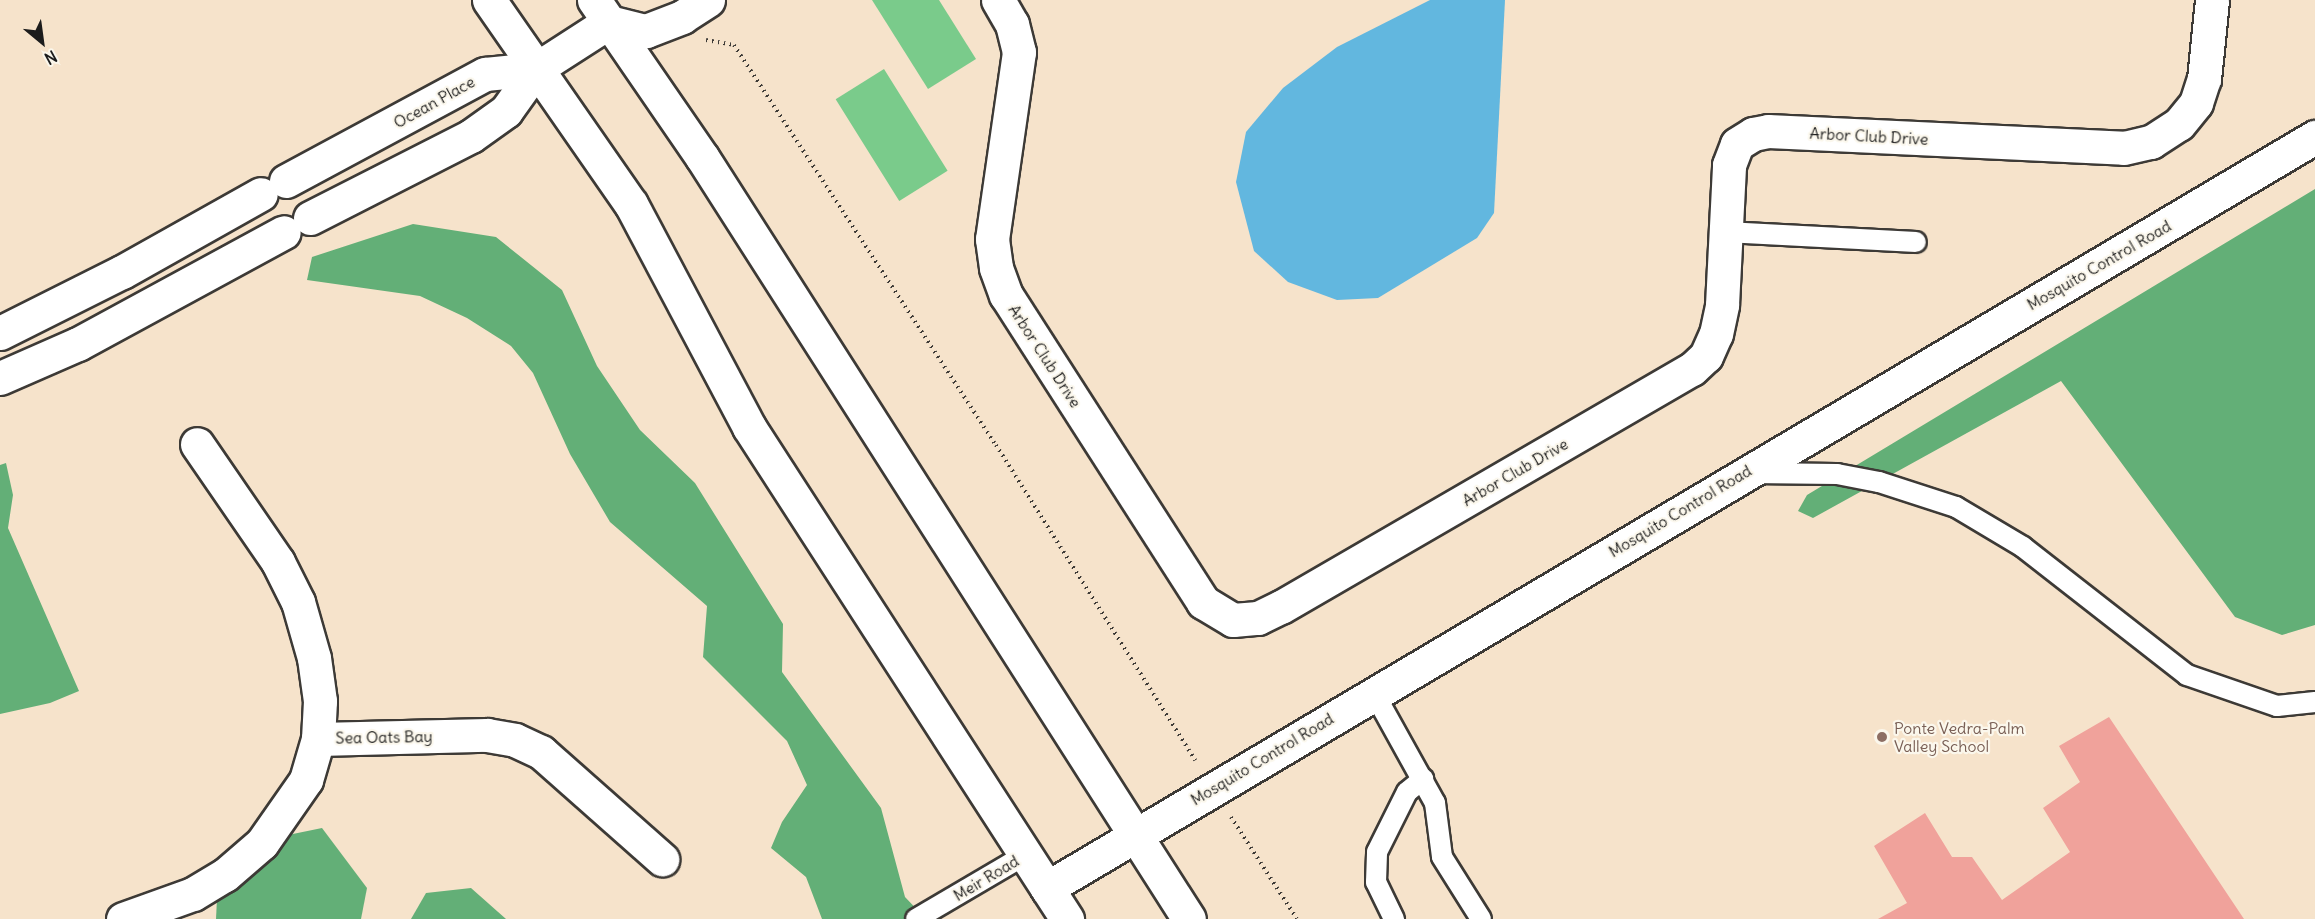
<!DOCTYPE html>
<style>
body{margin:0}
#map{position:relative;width:2315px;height:919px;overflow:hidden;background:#f6e3cb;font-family:Delius,sans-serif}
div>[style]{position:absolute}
.green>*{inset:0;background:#7acb8b;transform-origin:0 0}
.forest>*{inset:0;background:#63af77}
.water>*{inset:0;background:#62b7df}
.building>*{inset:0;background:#f0a29b}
.path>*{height:4px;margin-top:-2px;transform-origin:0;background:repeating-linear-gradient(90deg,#3d3a36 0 1.5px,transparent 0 6px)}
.roads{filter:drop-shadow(2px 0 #3d3a36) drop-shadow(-2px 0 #3d3a36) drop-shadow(0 2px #3d3a36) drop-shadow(0 -2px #3d3a36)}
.service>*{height:20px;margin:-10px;padding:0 10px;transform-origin:10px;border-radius:10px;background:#fff}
.minor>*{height:33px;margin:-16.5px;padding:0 16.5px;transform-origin:16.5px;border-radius:16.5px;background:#fff}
.primary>*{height:33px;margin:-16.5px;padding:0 16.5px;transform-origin:16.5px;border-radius:16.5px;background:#fff}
.dots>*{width:16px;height:16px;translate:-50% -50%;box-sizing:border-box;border:3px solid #fbf7ec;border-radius:50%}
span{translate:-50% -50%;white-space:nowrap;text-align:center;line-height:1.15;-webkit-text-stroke:4.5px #fbf7ec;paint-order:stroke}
.street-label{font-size:16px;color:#1c1c1c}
.education-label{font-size:16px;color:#785e54}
.left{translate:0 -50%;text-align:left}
.north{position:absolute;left:12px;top:12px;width:60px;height:60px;-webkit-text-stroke:4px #fbf7ec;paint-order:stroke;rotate:151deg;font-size:16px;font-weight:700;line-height:24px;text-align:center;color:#1c1c1c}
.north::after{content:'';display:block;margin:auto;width:21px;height:27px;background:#1c1c1c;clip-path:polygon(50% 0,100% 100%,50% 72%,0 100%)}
</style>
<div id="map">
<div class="green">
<div style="clip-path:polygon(872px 0,939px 0,976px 59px,928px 89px)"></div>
<div style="left:884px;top:69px;width:120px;height:57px;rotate:58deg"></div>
</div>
<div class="forest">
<div style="clip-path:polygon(2315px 189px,2315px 625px,2282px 635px,2235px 617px,2061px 381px,1813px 518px,1798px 511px,1807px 495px)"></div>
<div style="clip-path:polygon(413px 224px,496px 237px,562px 290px,597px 366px,640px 430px,695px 483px,783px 624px,782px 672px,881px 808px,905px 897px,926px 919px,822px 919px,806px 877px,771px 848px,782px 822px,807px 785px,787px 741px,703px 657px,707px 606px,610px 522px,570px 454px,533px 373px,511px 346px,467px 318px,420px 296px,307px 280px,312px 257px)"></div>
<div style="clip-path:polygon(6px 463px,13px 495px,8px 528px,79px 691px,50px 703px,0 714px,0 465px)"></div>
<div style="clip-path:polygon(322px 828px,367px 888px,361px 919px,216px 919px,219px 858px,240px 845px)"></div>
<div style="clip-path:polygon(471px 888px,506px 919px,411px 919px,426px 893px)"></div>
</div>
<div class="water">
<div style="clip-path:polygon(1430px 0,1505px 0,1494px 213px,1477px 238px,1378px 298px,1337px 300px,1288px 282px,1254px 251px,1236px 182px,1246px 132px,1283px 88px,1337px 47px)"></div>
</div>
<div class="building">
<div style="clip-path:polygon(2109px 717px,2244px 919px,1878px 919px,1907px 903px,1874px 846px,1925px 813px,1952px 857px,1972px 857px,2002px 900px,2070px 852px,2043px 808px,2080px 782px,2059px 746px)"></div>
</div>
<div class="path">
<div style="left:706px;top:40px;width:28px;rotate:10deg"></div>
<div style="left:734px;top:45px;width:478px;rotate:56.8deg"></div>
<div style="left:996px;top:445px;width:373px;rotate:57.7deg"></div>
<div style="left:1231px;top:817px;width:121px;rotate:57.1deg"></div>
</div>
<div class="roads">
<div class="service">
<div style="left:1726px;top:232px;width:190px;rotate:3deg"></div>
<div style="left:1751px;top:473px;width:86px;rotate:0.7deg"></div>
<div style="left:1837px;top:474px;width:43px;rotate:10.8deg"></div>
<div style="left:1879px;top:482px;width:81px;rotate:18deg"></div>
<div style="left:1956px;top:507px;width:78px;rotate:30.8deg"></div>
<div style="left:2023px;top:547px;width:208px;rotate:38deg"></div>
<div style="left:2187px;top:675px;width:95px;rotate:19deg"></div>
<div style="left:2277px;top:706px;width:38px;rotate:-6deg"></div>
<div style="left:1374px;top:693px;width:126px;rotate:61deg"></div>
<div style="left:1435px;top:803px;width:54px;rotate:82.6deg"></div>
<div style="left:1442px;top:857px;width:73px;rotate:57.8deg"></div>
<div style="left:916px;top:919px;width:126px;rotate:-30.4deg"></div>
<div style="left:1394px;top:919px;width:41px;rotate:-115.9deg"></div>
<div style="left:1376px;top:882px;width:30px;rotate:-88deg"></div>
<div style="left:1377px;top:852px;width:67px;rotate:-63.4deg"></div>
<div style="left:1407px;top:792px;width:21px;rotate:-39deg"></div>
</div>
<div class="minor">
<div style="left:998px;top:0;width:28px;rotate:60deg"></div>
<div style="left:1012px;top:24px;width:29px;rotate:76deg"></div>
<div style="left:1019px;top:52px;width:189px;rotate:98.2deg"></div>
<div style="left:992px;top:239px;width:29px;rotate:82deg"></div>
<div style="left:996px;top:268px;width:29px;rotate:70deg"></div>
<div style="left:1006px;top:295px;width:365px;rotate:57.3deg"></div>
<div style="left:1203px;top:602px;width:35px;rotate:31deg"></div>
<div style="left:1233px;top:620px;width:25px;rotate:-5deg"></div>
<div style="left:1258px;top:618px;width:25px;rotate:-26deg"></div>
<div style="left:1281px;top:607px;width:475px;rotate:-30.1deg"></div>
<div style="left:1692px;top:369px;width:19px;rotate:-43deg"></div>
<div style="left:1706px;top:356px;width:24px;rotate:-66deg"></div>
<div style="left:1716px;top:334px;width:30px;rotate:-78deg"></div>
<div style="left:1722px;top:305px;width:140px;rotate:-87.1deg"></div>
<div style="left:1729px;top:165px;width:22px;rotate:-69deg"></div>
<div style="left:1737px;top:144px;width:19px;rotate:-32deg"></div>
<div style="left:1753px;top:134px;width:15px;rotate:-11deg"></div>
<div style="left:1768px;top:131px;width:356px;rotate:2.7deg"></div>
<div style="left:2124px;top:148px;width:28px;rotate:-13deg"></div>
<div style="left:2151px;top:142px;width:33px;rotate:-33deg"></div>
<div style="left:2179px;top:124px;width:27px;rotate:-51deg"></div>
<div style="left:2196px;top:103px;width:25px;rotate:-72deg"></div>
<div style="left:2204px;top:79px;width:79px;rotate:-84.2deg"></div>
<div style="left:286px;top:181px;width:226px;rotate:-28.3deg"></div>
<div style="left:485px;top:74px;width:51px;rotate:-5.6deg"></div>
<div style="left:310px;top:218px;width:181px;rotate:-27deg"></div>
<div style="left:471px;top:136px;width:43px;rotate:-35.5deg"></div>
<div style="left:506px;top:111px;width:52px;rotate:-54.5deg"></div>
<div style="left:536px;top:69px;width:87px;rotate:-32.8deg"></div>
<div style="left:609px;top:22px;width:38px;rotate:14deg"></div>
<div style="left:646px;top:31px;width:39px;rotate:-21deg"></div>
<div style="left:682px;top:17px;width:31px;rotate:-33deg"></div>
<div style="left:0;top:333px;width:136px;rotate:-26.6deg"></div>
<div style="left:122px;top:272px;width:159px;rotate:-29.3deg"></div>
<div style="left:0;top:378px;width:85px;rotate:-23.6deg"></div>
<div style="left:78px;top:344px;width:234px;rotate:-28.5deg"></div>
<div style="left:318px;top:739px;width:169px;rotate:-1.4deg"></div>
<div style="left:487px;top:735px;width:28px;rotate:10deg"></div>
<div style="left:515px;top:740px;width:29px;rotate:25deg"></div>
<div style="left:541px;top:752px;width:162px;rotate:41.5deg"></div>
<div style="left:1047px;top:888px;width:1474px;rotate:-30.64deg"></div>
<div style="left:123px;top:919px;width:74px;rotate:-19.7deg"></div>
<div style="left:193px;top:894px;width:37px;rotate:-31deg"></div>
<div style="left:225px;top:875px;width:49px;rotate:-40.9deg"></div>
<div style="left:262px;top:843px;width:77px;rotate:-55.1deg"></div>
<div style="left:306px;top:780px;width:43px;rotate:-73.7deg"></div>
<div style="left:318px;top:739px;width:38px;rotate:-87deg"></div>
<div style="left:320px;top:701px;width:43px;rotate:-97.9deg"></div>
<div style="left:314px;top:658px;width:58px;rotate:-105.9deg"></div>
<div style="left:298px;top:602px;width:45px;rotate:-116.6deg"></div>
<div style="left:278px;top:562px;width:143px;rotate:-124.5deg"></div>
</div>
<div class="primary">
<div style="left:489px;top:0;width:249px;rotate:55.2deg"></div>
<div style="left:631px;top:204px;width:252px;rotate:62.1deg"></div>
<div style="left:749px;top:427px;width:586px;rotate:57.12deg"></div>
<div style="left:594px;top:0;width:191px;rotate:55.5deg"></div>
<div style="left:702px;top:157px;width:904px;rotate:57.42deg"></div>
</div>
</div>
<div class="dots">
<div style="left:1882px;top:737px;background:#8d6e63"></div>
</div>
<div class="street-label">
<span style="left:434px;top:102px;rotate:-29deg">Ocean Place</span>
<span style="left:1869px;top:136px;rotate:3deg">Arbor Club Drive</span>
<span style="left:2099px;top:265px;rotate:-30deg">Mosquito Control Road</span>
<span style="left:1045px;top:356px;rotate:57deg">Arbor Club Drive</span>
<span style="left:1515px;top:472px;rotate:-30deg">Arbor Club Drive</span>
<span style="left:1680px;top:511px;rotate:-31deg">Mosquito Control Road</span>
<span style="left:384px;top:737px;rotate:-1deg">Sea Oats Bay</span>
<span style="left:1262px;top:759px;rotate:-31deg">Mosquito Control Road</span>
<span style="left:986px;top:878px;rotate:-31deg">Meir Road</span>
</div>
<div class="education-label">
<span class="left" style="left:1894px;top:737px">Ponte Vedra-Palm<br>Valley School</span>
</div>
<div class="north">N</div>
</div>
